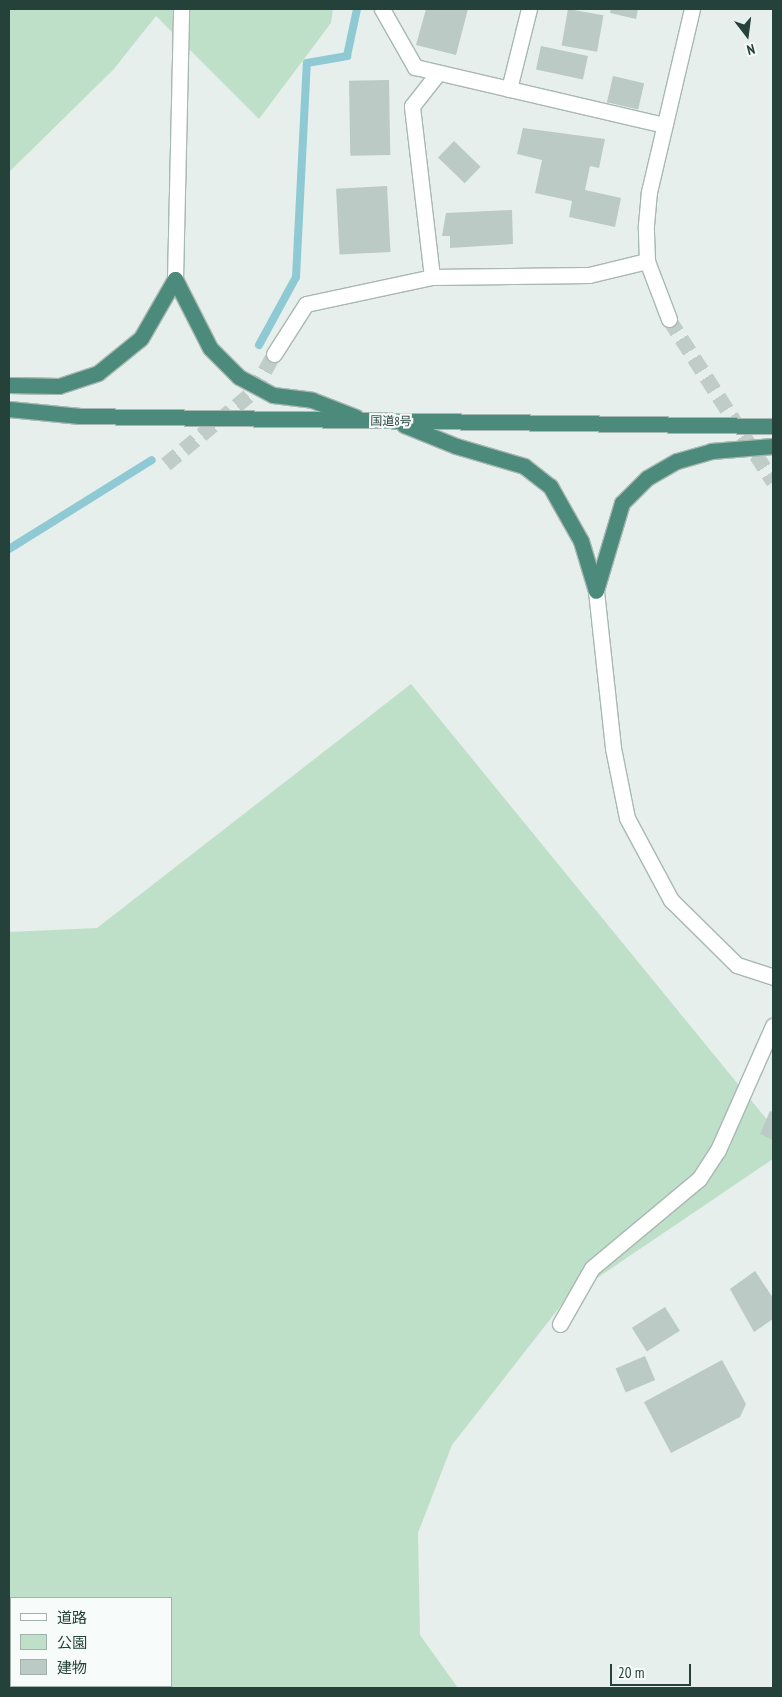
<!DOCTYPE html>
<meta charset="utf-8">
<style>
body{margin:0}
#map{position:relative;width:782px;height:1697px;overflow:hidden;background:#e6efeb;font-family:"PT Sans Narrow","Noto Sans JP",sans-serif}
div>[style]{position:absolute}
.green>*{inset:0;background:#bfe0c8}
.stream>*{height:8px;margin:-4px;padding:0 4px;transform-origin:4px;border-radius:4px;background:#8ec9d4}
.building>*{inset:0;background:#bbcac4;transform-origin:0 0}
.minor-tunnel>*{height:15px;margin-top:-7.5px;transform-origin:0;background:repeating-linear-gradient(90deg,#bfccc8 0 15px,transparent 0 23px)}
.tertiary-tunnel>*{height:15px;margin-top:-7.5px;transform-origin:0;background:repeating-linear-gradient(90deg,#bfccc8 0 15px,transparent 0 23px)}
.roads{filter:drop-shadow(1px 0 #a8b8b2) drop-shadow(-1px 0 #a8b8b2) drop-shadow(0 1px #a8b8b2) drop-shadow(0 -1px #a8b8b2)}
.minor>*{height:15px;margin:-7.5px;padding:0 7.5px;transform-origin:7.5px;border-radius:7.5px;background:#fff}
.tertiary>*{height:15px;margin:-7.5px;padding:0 7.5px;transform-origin:7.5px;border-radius:7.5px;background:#fff}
.trunk>*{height:15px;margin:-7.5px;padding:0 7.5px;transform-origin:7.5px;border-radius:7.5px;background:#4c8a7c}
span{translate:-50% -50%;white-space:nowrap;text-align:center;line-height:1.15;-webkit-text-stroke:4.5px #f7fbf9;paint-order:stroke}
.street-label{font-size:12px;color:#24423a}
.frame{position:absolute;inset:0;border:10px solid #24423a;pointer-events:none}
.legend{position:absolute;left:10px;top:1597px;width:162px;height:90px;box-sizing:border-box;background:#f7fbf9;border:1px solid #a3b1ad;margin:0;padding:6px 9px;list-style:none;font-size:15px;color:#24423a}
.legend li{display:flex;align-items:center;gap:10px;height:25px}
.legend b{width:25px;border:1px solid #a3b1ad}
.north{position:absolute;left:722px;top:10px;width:50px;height:50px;-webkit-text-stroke:4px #f7fbf9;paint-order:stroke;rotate:165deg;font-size:14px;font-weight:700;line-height:20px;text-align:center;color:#24423a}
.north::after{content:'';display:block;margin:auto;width:18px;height:22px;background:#24423a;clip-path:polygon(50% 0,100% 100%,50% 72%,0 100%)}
.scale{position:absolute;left:610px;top:1664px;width:81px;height:22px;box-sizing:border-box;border:2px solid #24423a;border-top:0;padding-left:6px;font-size:15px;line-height:18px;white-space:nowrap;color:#24423a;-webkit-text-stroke:4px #f7fbf9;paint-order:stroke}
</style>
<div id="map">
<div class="green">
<div style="clip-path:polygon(9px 9px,333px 9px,331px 23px,259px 119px,156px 16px,113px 70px,9px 172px)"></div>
<div style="clip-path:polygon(evenodd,411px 684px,773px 1127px,773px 1159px,566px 1299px,452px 1445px,418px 1533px,420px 1635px,458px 1688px,9px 1688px,9px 932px,97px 928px,411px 684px,11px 1598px,171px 1598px,171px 1686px,11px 1686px,11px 1598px)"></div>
</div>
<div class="stream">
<div style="left:259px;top:345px;width:77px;rotate:-61.4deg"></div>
<div style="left:296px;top:277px;width:214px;rotate:-87.1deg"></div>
<div style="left:307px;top:63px;width:41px;rotate:-9.9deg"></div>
<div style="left:347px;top:56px;width:48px;rotate:-78deg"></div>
<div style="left:9px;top:549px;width:168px;rotate:-31.9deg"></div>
</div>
<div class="building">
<div style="clip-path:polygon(426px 9px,468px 9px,456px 55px,416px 45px)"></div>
<div style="left:568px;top:9px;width:36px;height:37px;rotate:10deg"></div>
<div style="clip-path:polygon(611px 9px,638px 9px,636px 19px,610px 13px)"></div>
<div style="left:541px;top:46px;width:48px;height:24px;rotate:12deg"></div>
<div style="left:613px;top:76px;width:32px;height:27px;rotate:13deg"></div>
<div style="left:389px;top:80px;width:75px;height:40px;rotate:89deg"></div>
<div style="clip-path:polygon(523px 128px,605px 139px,599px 168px,590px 166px,585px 190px,621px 198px,615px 227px,569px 217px,572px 201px,535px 193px,542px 160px,517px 154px)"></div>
<div style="left:454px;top:141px;width:37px;height:23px;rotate:44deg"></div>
<div style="left:387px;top:186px;width:66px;height:51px;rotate:87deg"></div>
<div style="clip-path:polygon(512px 210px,513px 244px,450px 248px,450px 236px,442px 236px,446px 213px)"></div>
<div style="clip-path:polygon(770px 1111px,773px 1112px,773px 1140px,760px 1134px)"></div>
<div style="clip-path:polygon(755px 1271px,773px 1298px,773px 1319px,754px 1332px,730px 1289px)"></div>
<div style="left:665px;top:1307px;width:28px;height:39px;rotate:58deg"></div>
<div style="left:645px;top:1356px;width:26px;height:32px;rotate:67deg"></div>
<div style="clip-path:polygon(722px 1360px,746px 1404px,740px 1417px,671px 1453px,644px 1402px)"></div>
</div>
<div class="minor-tunnel">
<div style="left:166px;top:464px;width:114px;rotate:-39.7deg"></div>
<div style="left:254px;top:391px;width:42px;rotate:-61.6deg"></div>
</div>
<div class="tertiary-tunnel">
<div style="left:669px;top:319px;width:193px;rotate:57.3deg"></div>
</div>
<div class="roads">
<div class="minor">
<div style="left:382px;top:9px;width:67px;rotate:60.4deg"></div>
<div style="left:415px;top:67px;width:256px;rotate:13.1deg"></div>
<div style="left:509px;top:89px;width:82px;rotate:-76deg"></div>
<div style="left:432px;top:277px;width:172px;rotate:-96.7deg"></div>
<div style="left:412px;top:106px;width:42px;rotate:-51.8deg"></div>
<div style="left:274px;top:354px;width:59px;rotate:-57.4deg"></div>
<div style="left:306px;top:304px;width:129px;rotate:-12.1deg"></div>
<div style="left:432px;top:277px;width:157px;rotate:-0.7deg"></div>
<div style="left:589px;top:275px;width:60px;rotate:-13.6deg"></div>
<div style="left:560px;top:1324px;width:64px;rotate:-60.3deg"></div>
<div style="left:592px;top:1268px;width:139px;rotate:-39.8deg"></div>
<div style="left:699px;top:1179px;width:35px;rotate:-57deg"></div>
<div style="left:718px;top:1150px;width:136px;rotate:-66.1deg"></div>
</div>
<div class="tertiary">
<div style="left:175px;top:279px;width:270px;rotate:-88.7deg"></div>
<div style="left:669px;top:319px;width:62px;rotate:-110.8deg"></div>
<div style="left:647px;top:261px;width:36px;rotate:-92deg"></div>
<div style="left:646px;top:225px;width:33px;rotate:-85deg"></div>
<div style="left:649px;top:192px;width:188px;rotate:-76.8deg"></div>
<div style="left:596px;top:591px;width:158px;rotate:83.8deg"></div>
<div style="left:613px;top:748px;width:71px;rotate:78.7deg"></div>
<div style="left:627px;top:818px;width:93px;rotate:61.8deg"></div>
<div style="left:671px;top:900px;width:93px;rotate:44.6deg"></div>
<div style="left:737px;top:965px;width:38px;rotate:18deg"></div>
</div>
<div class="trunk">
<div style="left:175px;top:279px;width:77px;rotate:63.1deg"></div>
<div style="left:210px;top:348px;width:41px;rotate:45deg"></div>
<div style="left:239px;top:377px;width:38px;rotate:28deg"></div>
<div style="left:273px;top:395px;width:39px;rotate:7deg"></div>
<div style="left:312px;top:400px;width:47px;rotate:21.1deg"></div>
<div style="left:9px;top:385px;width:50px;rotate:1.1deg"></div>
<div style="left:59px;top:386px;width:41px;rotate:-18.4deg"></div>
<div style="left:98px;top:373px;width:55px;rotate:-39.1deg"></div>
<div style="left:141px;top:338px;width:68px;rotate:-60deg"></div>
<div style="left:9px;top:409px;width:71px;rotate:5.6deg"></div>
<div style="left:80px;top:416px;width:693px;rotate:0.83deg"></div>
<div style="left:404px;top:425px;width:56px;rotate:22deg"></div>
<div style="left:456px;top:446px;width:71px;rotate:16.4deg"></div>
<div style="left:524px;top:466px;width:33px;rotate:38deg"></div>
<div style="left:550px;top:486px;width:63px;rotate:60.6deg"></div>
<div style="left:581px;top:541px;width:52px;rotate:73.3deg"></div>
<div style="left:596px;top:590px;width:91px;rotate:-73.4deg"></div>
<div style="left:622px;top:503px;width:35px;rotate:-45deg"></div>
<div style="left:647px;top:478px;width:34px;rotate:-30deg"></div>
<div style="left:677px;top:461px;width:35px;rotate:-16deg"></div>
<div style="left:711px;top:451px;width:62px;rotate:-4.6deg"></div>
</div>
</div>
<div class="street-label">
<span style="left:391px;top:421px;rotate:1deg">国道8号</span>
</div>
<div class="frame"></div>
<ul class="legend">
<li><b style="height:6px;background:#fff"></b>道路</li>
<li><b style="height:14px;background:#bfe0c8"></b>公園</li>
<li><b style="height:14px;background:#bbcac4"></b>建物</li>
</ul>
<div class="north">N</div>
<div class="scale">20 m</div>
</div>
